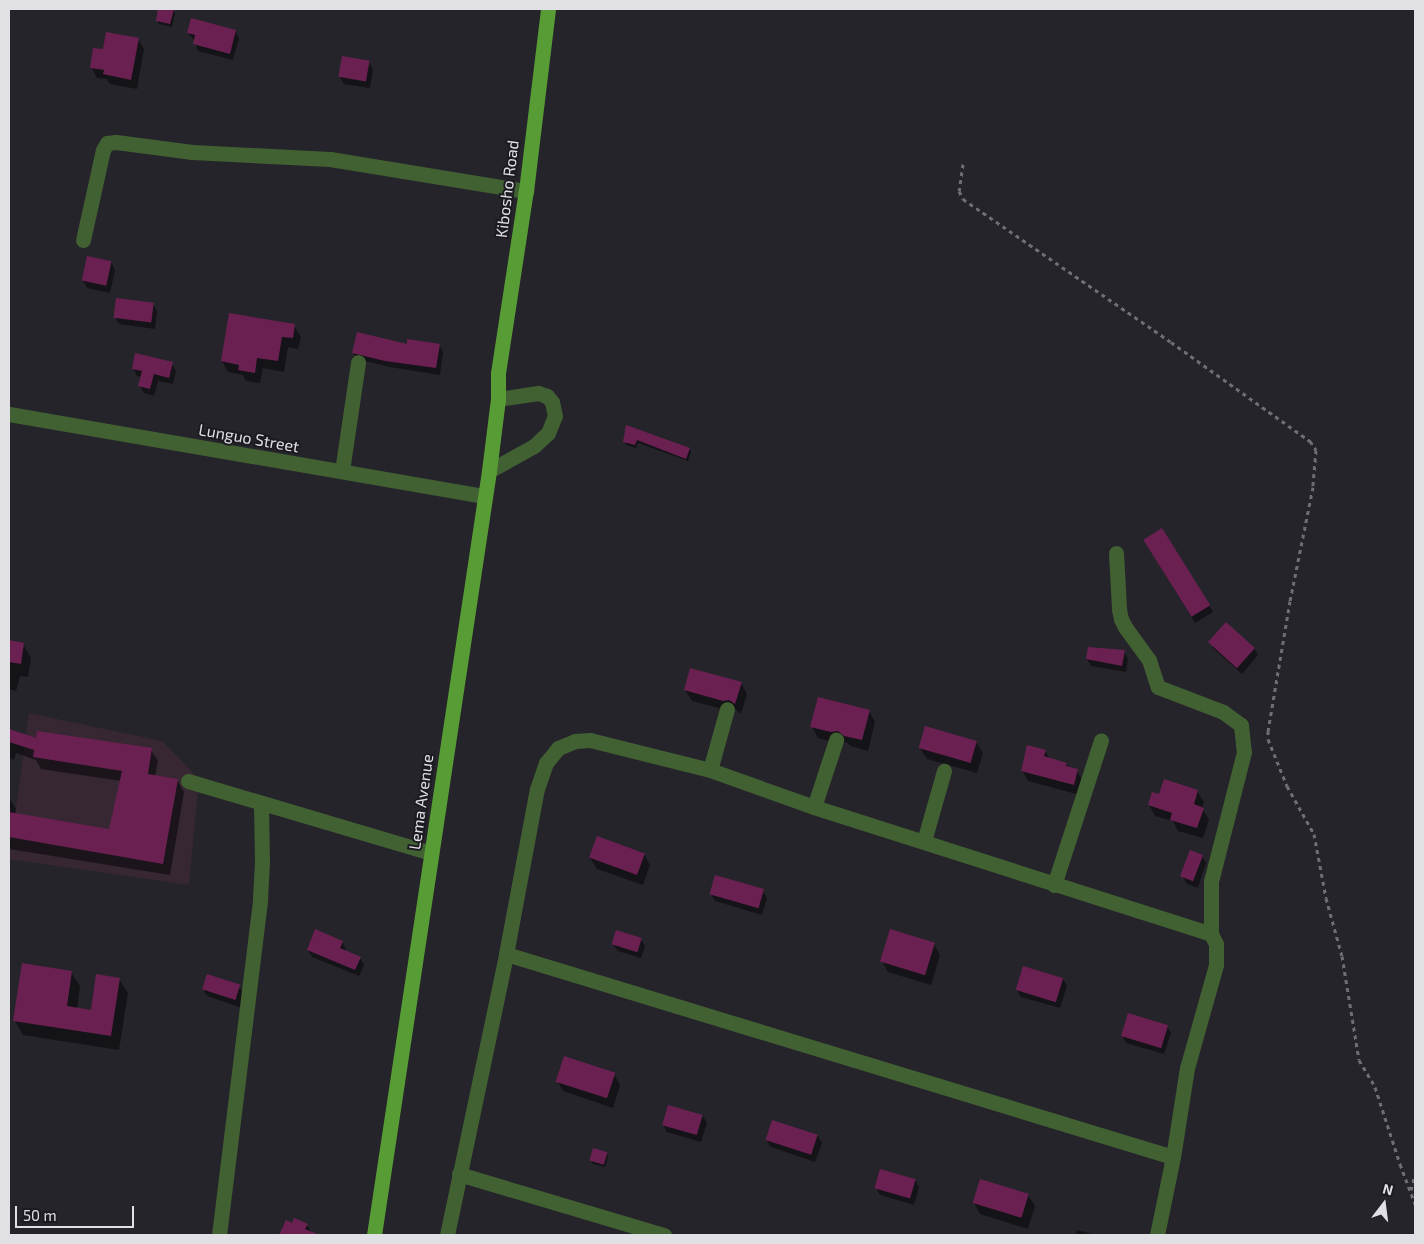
<!DOCTYPE html>
<style>
body{margin:0}
#map{position:relative;width:1424px;height:1244px;overflow:hidden;background:#26242b;font-family:"Exo 2",sans-serif}
div>[style]{position:absolute}
.education>*{inset:0;background:#362733}
.shadow>*{inset:0;background:#0007}
.building>*{inset:0;background:#6b2052;transform-origin:0 0}
.path>*{height:3px;margin-top:-1.5px;transform-origin:0;background:repeating-linear-gradient(90deg,#706e74 0 4px,transparent 0 8px)}
.minor>*{height:15px;margin:-7.5px;padding:0 7.5px;transform-origin:7.5px;border-radius:7.5px;background:#416132}
.major>*{height:15px;margin:-7.5px;padding:0 7.5px;transform-origin:7.5px;border-radius:7.5px;background:#589c35}
span{translate:-50% -50%;white-space:nowrap;text-align:center;line-height:1.15;-webkit-text-stroke:4px #1c1b21;paint-order:stroke}
.street-label{font-size:16px;color:#e1e0e4}
.frame{position:absolute;inset:0;border:10px solid #e1e0e4;pointer-events:none}
.north{position:absolute;left:1359px;top:1179px;width:50px;height:50px;-webkit-text-stroke:4px #1c1b21;paint-order:stroke;rotate:15deg;font-size:14px;font-weight:700;line-height:20px;text-align:center;color:#e1e0e4}
.north::after{content:'';display:block;margin:auto;width:18px;height:22px;background:#e1e0e4;clip-path:polygon(50% 0,100% 100%,50% 72%,0 100%)}
.scale{position:absolute;left:15px;top:1206px;width:119px;height:22px;box-sizing:border-box;border:2px solid #e1e0e4;border-top:0;padding-left:6px;font-size:15px;line-height:18px;white-space:nowrap;color:#e1e0e4;-webkit-text-stroke:4px #1c1b21;paint-order:stroke}
</style>
<div id="map">
<div class="education">
<div style="clip-path:polygon(29px 713px,162px 741px,199px 779px,189px 885px,9px 859px)"></div>
</div>
<div class="shadow">
<div style="clip-path:polygon(160px 9px,173px 10px,175px 13px,172px 27px,159px 24px,157px 21px)"></div>
<div style="clip-path:polygon(235px 31px,239px 38px,233px 60px,198px 51px,195px 41px,188px 33px)"></div>
<div style="clip-path:polygon(138px 39px,144px 49px,137px 89px,110px 84px,107px 79px,97px 78px,92px 68px,104px 51px)"></div>
<div style="clip-path:polygon(369px 62px,373px 69px,370px 88px,344px 84px,340px 77px)"></div>
<div style="clip-path:polygon(111px 262px,115px 270px,110px 293px,87px 288px,83px 281px)"></div>
<div style="clip-path:polygon(153px 304px,157px 311px,155px 329px,119px 324px,115px 317px)"></div>
<div style="clip-path:polygon(294px 326px,301px 337px,298px 349px,288px 347px,284px 372px,263px 368px,260px 383px,246px 381px,243px 375px,228px 372px,222px 361px)"></div>
<div style="clip-path:polygon(408px 345px,439px 345px,443px 352px,440px 375px,390px 367px,357px 359px,353px 352px)"></div>
<div style="clip-path:polygon(172px 364px,176px 371px,173px 384px,158px 381px,154px 396px,144px 393px,140px 386px,142px 377px,137px 376px,133px 368px)"></div>
<div style="clip-path:polygon(627px 427px,690px 449px,691px 452px,688px 461px,638px 443px,636px 448px,626px 445px,625px 442px)"></div>
<div style="clip-path:polygon(1144px 540px,1209px 605px,1213px 612px,1195px 623px)"></div>
<div style="clip-path:polygon(9px 641px,23px 644px,31px 658px,28px 677px,20px 676px,16px 691px,9px 689px)"></div>
<div style="clip-path:polygon(1210px 642px,1254px 648px,1258px 655px,1242px 674px,1214px 649px)"></div>
<div style="clip-path:polygon(1124px 652px,1128px 659px,1126px 672px,1091px 666px,1087px 659px)"></div>
<div style="clip-path:polygon(741px 683px,747px 694px,741px 714px,736px 710px,730px 711px,692px 701px,685px 690px)"></div>
<div style="clip-path:polygon(869px 711px,875px 722px,868px 751px,851px 746px,846px 742px,838px 743px,818px 738px,812px 727px)"></div>
<div style="clip-path:polygon(9px 731px,37px 740px,151px 750px,158px 761px,155px 777px,177px 780px,184px 792px,170px 875px,9px 849px,9px 798px,16px 809px,15px 814px,110px 830px,121px 781px,41px 769px,36px 760px,16px 753px,14px 760px,9px 758px)"></div>
<div style="clip-path:polygon(976px 742px,983px 753px,977px 773px,927px 759px,920px 748px)"></div>
<div style="clip-path:polygon(1045px 751px,1050px 759px,1067px 764px,1069px 768px,1077px 771px,1083px 782px,1080px 795px,1028px 781px,1022px 770px)"></div>
<div style="clip-path:polygon(1197px 791px,1204px 802px,1202px 808px,1209px 820px,1203px 838px,1178px 831px,1173px 821px,1155px 816px,1149px 805px,1160px 796px)"></div>
<div style="clip-path:polygon(644px 854px,650px 865px,643px 885px,597px 869px,590px 858px)"></div>
<div style="clip-path:polygon(1202px 856px,1206px 863px,1198px 888px,1187px 884px,1183px 877px)"></div>
<div style="clip-path:polygon(763px 891px,767px 898px,762px 915px,715px 901px,711px 894px)"></div>
<div style="clip-path:polygon(641px 939px,645px 946px,641px 958px,618px 951px,613px 944px)"></div>
<div style="clip-path:polygon(342px 942px,346px 949px,345px 952px,360px 958px,364px 965px,359px 976px,312px 957px,308px 950px)"></div>
<div style="clip-path:polygon(934px 944px,940px 955px,931px 985px,888px 972px,882px 961px)"></div>
<div style="clip-path:polygon(71px 972px,80px 986px,77px 1009px,92px 1011px,119px 979px,128px 993px,119px 1050px,23px 1035px,15px 1021px)"></div>
<div style="clip-path:polygon(1063px 979px,1067px 986px,1060px 1008px,1021px 997px,1017px 990px)"></div>
<div style="clip-path:polygon(239px 986px,243px 993px,242px 1008px,207px 996px,203px 989px)"></div>
<div style="clip-path:polygon(1167px 1026px,1171px 1033px,1164px 1054px,1126px 1043px,1122px 1035px)"></div>
<div style="clip-path:polygon(614px 1074px,620px 1085px,613px 1108px,563px 1091px,557px 1080px)"></div>
<div style="clip-path:polygon(703px 1116px,707px 1123px,701px 1142px,667px 1132px,663px 1125px)"></div>
<div style="clip-path:polygon(818px 1136px,822px 1143px,815px 1162px,771px 1147px,766px 1140px)"></div>
<div style="clip-path:polygon(606px 1153px,608px 1156px,605px 1167px,593px 1164px,591px 1161px)"></div>
<div style="clip-path:polygon(915px 1180px,919px 1187px,914px 1205px,880px 1195px,876px 1188px)"></div>
<div style="clip-path:polygon(1028px 1195px,1035px 1206px,1028px 1229px,980px 1214px,974px 1203px)"></div>
<div style="clip-path:polygon(293px 1225px,307px 1225px,311px 1232px,319px 1235px,283px 1235px,282px 1233px)"></div>
<div style="clip-path:polygon(1077px 1230px,1096px 1235px,1075px 1235px)"></div>
</div>
<div class="building">
<div style="clip-path:polygon(158px 9px,174px 9px,170px 24px,156px 21px)"></div>
<div style="clip-path:polygon(191px 18px,236px 30px,230px 54px,193px 44px,195px 35px,187px 33px)"></div>
<div style="clip-path:polygon(106px 32px,139px 38px,131px 80px,103px 74px,104px 70px,90px 68px,93px 48px,103px 49px)"></div>
<div style="left:342px;top:56px;width:28px;height:21px;rotate:10deg"></div>
<div style="left:87px;top:256px;width:25px;height:25px;rotate:12deg"></div>
<div style="left:116px;top:298px;width:38px;height:20px;rotate:7deg"></div>
<div style="clip-path:polygon(229px 313px,295px 324px,293px 338px,282px 337px,278px 361px,257px 358px,255px 373px,238px 370px,239px 365px,221px 361px)"></div>
<div style="clip-path:polygon(357px 332px,407px 344px,407px 339px,440px 344px,436px 368px,385px 361px,352px 353px)"></div>
<div style="clip-path:polygon(135px 353px,173px 362px,169px 378px,154px 374px,150px 389px,138px 386px,142px 371px,132px 369px)"></div>
<div style="clip-path:polygon(626px 425px,690px 448px,686px 459px,637px 440px,635px 445px,623px 442px)"></div>
<div style="left:1162px;top:528px;width:91px;height:22px;rotate:58deg"></div>
<div style="left:1226px;top:622px;width:39px;height:27px;rotate:42deg"></div>
<div style="clip-path:polygon(9px 640px,24px 643px,21px 664px,9px 662px)"></div>
<div style="clip-path:polygon(1088px 647px,1125px 650px,1122px 666px,1086px 659px)"></div>
<div style="clip-path:polygon(690px 668px,742px 682px,735px 704px,729px 700px,723px 701px,684px 690px)"></div>
<div style="clip-path:polygon(818px 697px,870px 710px,862px 740px,844px 736px,838px 731px,831px 732px,810px 727px)"></div>
<div style="left:925px;top:726px;width:54px;height:23px;rotate:16deg"></div>
<div style="clip-path:polygon(9px 729px,36px 738px,37px 731px,152px 748px,148px 774px,178px 779px,163px 864px,9px 837px,9px 812px,109px 829px,122px 771px,33px 757px,34px 750px,9px 742px)"></div>
<div style="clip-path:polygon(1027px 745px,1046px 750px,1044px 756px,1067px 763px,1066px 766px,1078px 769px,1074px 785px,1021px 771px)"></div>
<div style="clip-path:polygon(1164px 779px,1198px 790px,1194px 804px,1204px 808px,1197px 828px,1170px 820px,1172px 813px,1148px 805px,1152px 792px,1159px 794px)"></div>
<div style="left:597px;top:836px;width:51px;height:23px;rotate:20deg"></div>
<div style="left:1190px;top:850px;width:14px;height:28px;rotate:21deg"></div>
<div style="left:715px;top:875px;width:51px;height:20px;rotate:16deg"></div>
<div style="clip-path:polygon(315px 929px,343px 941px,340px 948px,361px 957px,355px 970px,307px 950px)"></div>
<div style="left:890px;top:929px;width:47px;height:34px;rotate:17deg"></div>
<div style="left:616px;top:930px;width:27px;height:15px;rotate:17deg"></div>
<div style="clip-path:polygon(22px 963px,72px 971px,67px 1006px,91px 1010px,96px 974px,120px 978px,111px 1036px,13px 1021px)"></div>
<div style="left:1023px;top:966px;width:42px;height:25px;rotate:17deg"></div>
<div style="left:207px;top:974px;width:35px;height:16px;rotate:18deg"></div>
<div style="left:1128px;top:1013px;width:42px;height:24px;rotate:17deg"></div>
<div style="left:564px;top:1056px;width:54px;height:27px;rotate:18deg"></div>
<div style="left:668px;top:1105px;width:36px;height:21px;rotate:16deg"></div>
<div style="left:772px;top:1120px;width:48px;height:21px;rotate:18deg"></div>
<div style="left:593px;top:1148px;width:15px;height:13px;rotate:16deg"></div>
<div style="left:880px;top:1169px;width:37px;height:20px;rotate:16deg"></div>
<div style="left:980px;top:1179px;width:51px;height:25px;rotate:17deg"></div>
<div style="clip-path:polygon(294px 1218px,308px 1224px,305px 1229px,320px 1235px,279px 1235px,286px 1220px,292px 1223px)"></div>
</div>
<div class="path">
<div style="left:963px;top:164px;width:27px;rotate:98deg"></div>
<div style="left:959px;top:191px;width:9px;rotate:63deg"></div>
<div style="left:963px;top:199px;width:252px;rotate:34.5deg"></div>
<div style="left:1171px;top:342px;width:171px;rotate:35.5deg"></div>
<div style="left:1310px;top:441px;width:11px;rotate:56deg"></div>
<div style="left:1316px;top:450px;width:37px;rotate:95deg"></div>
<div style="left:1313px;top:487px;width:116px;rotate:101.4deg"></div>
<div style="left:1290px;top:601px;width:132px;rotate:99.6deg"></div>
<div style="left:1268px;top:731px;width:8px;rotate:90deg"></div>
<div style="left:1268px;top:739px;width:51px;rotate:68deg"></div>
<div style="left:1287px;top:786px;width:55px;rotate:60.6deg"></div>
<div style="left:1314px;top:834px;width:65px;rotate:79.4deg"></div>
<div style="left:1326px;top:898px;width:60px;rotate:74.6deg"></div>
<div style="left:1342px;top:956px;width:105px;rotate:80.7deg"></div>
<div style="left:1359px;top:1060px;width:31px;rotate:59deg"></div>
<div style="left:1375px;top:1087px;width:81px;rotate:72deg"></div>
<div style="left:1400px;top:1164px;width:43px;rotate:69.4deg"></div>
<div style="left:1411px;top:1190px;width:16px;rotate:-76deg"></div>
</div>
<div class="minor">
<div style="left:83px;top:240px;width:92px;rotate:-77.5deg"></div>
<div style="left:103px;top:150px;width:8px;rotate:-60deg"></div>
<div style="left:107px;top:143px;width:9px;rotate:-6deg"></div>
<div style="left:116px;top:142px;width:77px;rotate:7.5deg"></div>
<div style="left:192px;top:152px;width:138px;rotate:2.9deg"></div>
<div style="left:330px;top:159px;width:199px;rotate:9.3deg"></div>
<div style="left:9px;top:414px;width:481px;rotate:9.8deg"></div>
<div style="left:342px;top:471px;width:110px;rotate:-81.6deg"></div>
<div style="left:489px;top:471px;width:51px;rotate:-29.1deg"></div>
<div style="left:534px;top:446px;width:19px;rotate:-43deg"></div>
<div style="left:548px;top:433px;width:18px;rotate:-68deg"></div>
<div style="left:555px;top:416px;width:14px;rotate:-102deg"></div>
<div style="left:552px;top:402px;width:8px;rotate:-130deg"></div>
<div style="left:547px;top:396px;width:9px;rotate:-162deg"></div>
<div style="left:538px;top:393px;width:40px;rotate:171.5deg"></div>
<div style="left:1116px;top:553px;width:56px;rotate:86.9deg"></div>
<div style="left:1119px;top:609px;width:10px;rotate:79deg"></div>
<div style="left:1121px;top:619px;width:9px;rotate:63deg"></div>
<div style="left:1125px;top:627px;width:41px;rotate:54deg"></div>
<div style="left:1149px;top:660px;width:28px;rotate:72deg"></div>
<div style="left:1158px;top:687px;width:70px;rotate:21deg"></div>
<div style="left:1223px;top:712px;width:22px;rotate:36deg"></div>
<div style="left:1241px;top:725px;width:27px;rotate:84deg"></div>
<div style="left:1244px;top:752px;width:133px;rotate:104.3deg"></div>
<div style="left:1211px;top:881px;width:53px;rotate:90deg"></div>
<div style="left:710px;top:770px;width:63px;rotate:-74.4deg"></div>
<div style="left:188px;top:781px;width:253px;rotate:16.5deg"></div>
<div style="left:814px;top:807px;width:71px;rotate:-71.8deg"></div>
<div style="left:924px;top:841px;width:73px;rotate:-74.1deg"></div>
<div style="left:1054px;top:885px;width:152px;rotate:-72deg"></div>
<div style="left:506px;top:954px;width:697px;rotate:16.93deg"></div>
<div style="left:459px;top:1174px;width:214px;rotate:16.6deg"></div>
<div style="left:219px;top:1235px;width:338px;rotate:-83deg"></div>
<div style="left:260px;top:899px;width:37px;rotate:-87deg"></div>
<div style="left:262px;top:862px;width:59px;rotate:-91deg"></div>
<div style="left:447px;top:1235px;width:287px;rotate:-78.1deg"></div>
<div style="left:506px;top:954px;width:168px;rotate:-79.4deg"></div>
<div style="left:537px;top:789px;width:28px;rotate:-71deg"></div>
<div style="left:546px;top:763px;width:19px;rotate:-51deg"></div>
<div style="left:558px;top:748px;width:18px;rotate:-22deg"></div>
<div style="left:575px;top:741px;width:15px;rotate:-4deg"></div>
<div style="left:590px;top:740px;width:124px;rotate:14deg"></div>
<div style="left:710px;top:770px;width:110px;rotate:19.6deg"></div>
<div style="left:814px;top:807px;width:417px;rotate:17.7deg"></div>
<div style="left:1211px;top:934px;width:11px;rotate:63deg"></div>
<div style="left:1216px;top:944px;width:21px;rotate:90deg"></div>
<div style="left:1216px;top:965px;width:107px;rotate:105.7deg"></div>
<div style="left:1187px;top:1068px;width:90px;rotate:98.9deg"></div>
<div style="left:1173px;top:1157px;width:80px;rotate:101.6deg"></div>
</div>
<div class="major">
<div style="left:374px;top:1235px;width:773px;rotate:-81.44deg"></div>
<div style="left:489px;top:471px;width:73px;rotate:-82.9deg"></div>
<div style="left:498px;top:399px;width:26px;rotate:-90deg"></div>
<div style="left:498px;top:373px;width:184px;rotate:-81.3deg"></div>
<div style="left:526px;top:191px;width:183px;rotate:-83.1deg"></div>
</div>
<div class="street-label">
<span style="left:507px;top:189px;rotate:-83deg">Kibosho Road</span>
<span style="left:249px;top:438px;rotate:10deg">Lunguo Street</span>
<span style="left:421px;top:802px;rotate:-82deg">Lema Avenue</span>
</div>
<div class="frame"></div>
<div class="north">N</div>
<div class="scale">50 m</div>
</div>
